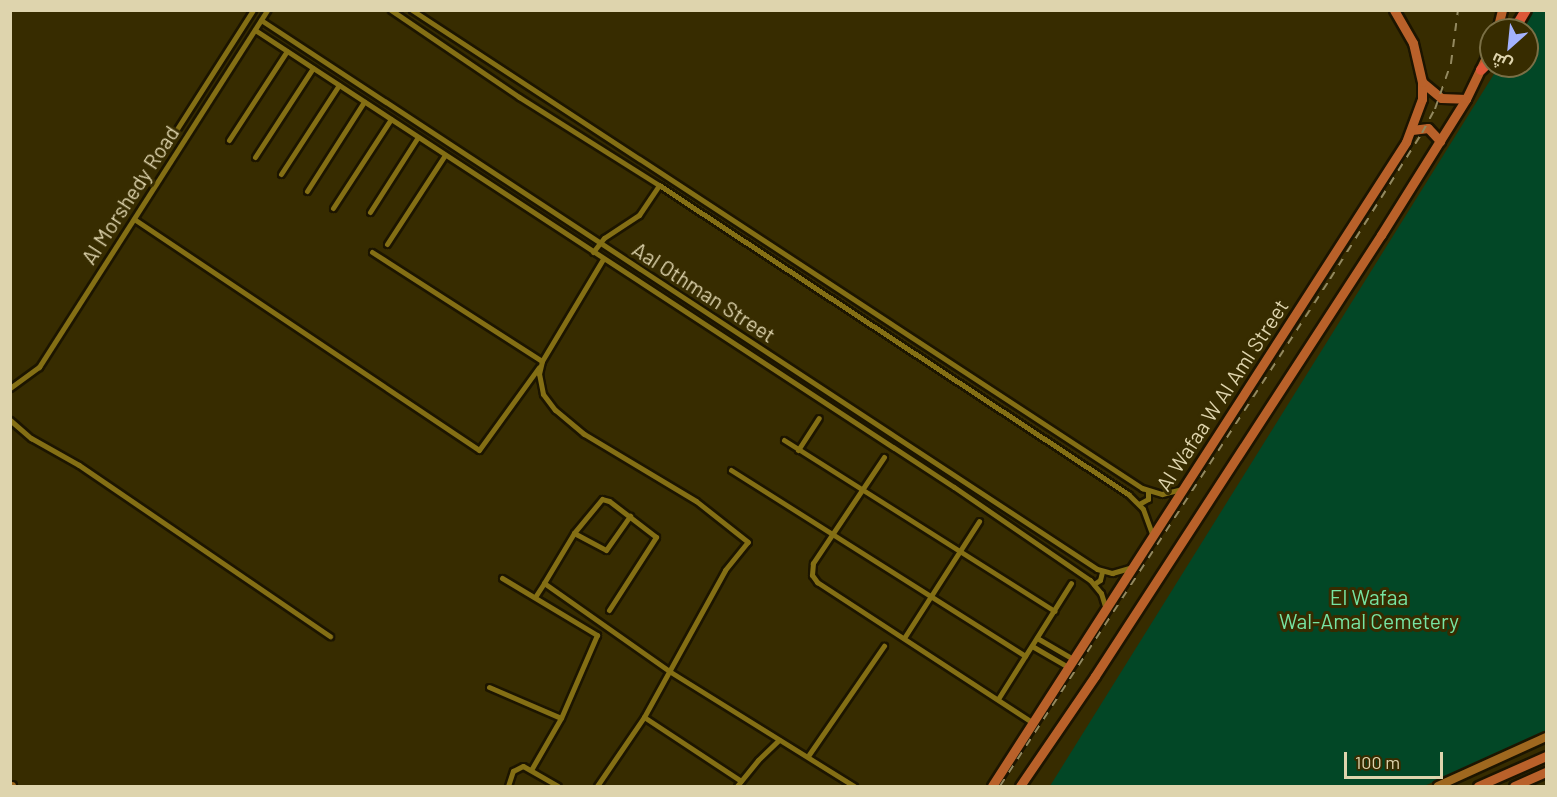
<!DOCTYPE html>
<meta charset="utf-8">
<style>
body{margin:0}
#map{position:relative;width:1557px;height:797px;overflow:hidden;background:#372c00;font-family:Barlow,Cairo,sans-serif}
div>[style]{position:absolute}
.green>*{inset:0;background:#024726}
.roads{filter:drop-shadow(2px 0 #1c1500) drop-shadow(-2px 0 #1c1500) drop-shadow(0 2px #1c1500) drop-shadow(0 -2px #1c1500)}
.street>*{height:5px;margin:-2.5px;padding:0 2.5px;transform-origin:2.5px;border-radius:2.5px;background:#846f14}
.secondary>*{height:8px;margin:-4px;padding:0 4px;transform-origin:4px;border-radius:4px;background:#9f681f}
.primary>*{height:9px;margin:-4.5px;padding:0 4.5px;transform-origin:4.5px;border-radius:4.5px;background:#b9612a}
.highway>*{height:10px;margin:-5px;padding:0 5px;transform-origin:5px;border-radius:5px;background:#dd5838}
.rail>*{height:2px;margin-top:-1px;transform-origin:0;background:repeating-linear-gradient(90deg,#93895f 0 8px,transparent 0 16px)}
span{translate:-50% -50%;white-space:nowrap;text-align:center;line-height:1.15;-webkit-text-stroke:6px #372c00;paint-order:stroke}
.street-label{font-size:21px;color:#ded4ad}
.park-label{font-size:21px;color:#77e4a2}
.frame{position:absolute;inset:0;border:12px solid #ded4ad;pointer-events:none}
.north{position:absolute;left:1479px;top:18px;width:60px;height:60px;box-sizing:border-box;background:#372c00;border:2px solid #7a6f45;border-radius:50%;rotate:207deg;font-size:16px;font-weight:700;line-height:24px;text-align:center;color:#ded4ad}
.north::after{content:'';display:block;margin:auto;width:21px;height:27px;background:#a3b2fd;clip-path:polygon(50% 0,100% 100%,50% 72%,0 100%)}
.scale{position:absolute;left:1344px;top:752px;width:99px;height:27px;box-sizing:border-box;border:3px solid #ded4ad;border-top:0;padding-left:8px;font-size:18px;line-height:21px;white-space:nowrap;color:#ded4ad;-webkit-text-stroke:4px #372c00;paint-order:stroke}
</style>
<div id="map">
<div class="green">
<div style="clip-path:polygon(1533px 11px,1546px 11px,1546px 733px,1424px 786px,1050px 786px,1499px 66px,1527px 66px,1527px 30px,1521px 30px)"></div>
</div>
<div class="roads">
<div class="street">
<div style="left:391px;top:10px;width:155px;rotate:34.2deg"></div>
<div style="left:519px;top:97px;width:165px;rotate:32.2deg"></div>
<div style="left:659px;top:185px;width:562px;rotate:33.38deg"></div>
<div style="left:1128px;top:494px;width:21px;rotate:45deg"></div>
<div style="left:1143px;top:509px;width:29px;rotate:70deg"></div>
<div style="left:412px;top:10px;width:873px;rotate:33.22deg"></div>
<div style="left:1142px;top:488px;width:21px;rotate:17deg"></div>
<div style="left:1162px;top:494px;width:21px;rotate:-14deg"></div>
<div style="left:261px;top:20px;width:1000px;rotate:33.29deg"></div>
<div style="left:1097px;top:569px;width:16px;rotate:15deg"></div>
<div style="left:1112px;top:573px;width:19px;rotate:-16deg"></div>
<div style="left:255px;top:30px;width:835px;rotate:33.18deg"></div>
<div style="left:954px;top:487px;width:165px;rotate:34.4deg"></div>
<div style="left:1090px;top:580px;width:17px;rotate:50deg"></div>
<div style="left:1101px;top:593px;width:17px;rotate:73deg"></div>
<div style="left:229px;top:140px;width:106px;rotate:-56.9deg"></div>
<div style="left:168px;top:143px;width:158px;rotate:-57.4deg"></div>
<div style="left:255px;top:157px;width:106px;rotate:-56.9deg"></div>
<div style="left:281px;top:174px;width:106px;rotate:-56.9deg"></div>
<div style="left:307px;top:191px;width:106px;rotate:-57.4deg"></div>
<div style="left:333px;top:208px;width:106px;rotate:-56.9deg"></div>
<div style="left:370px;top:212px;width:89px;rotate:-57.4deg"></div>
<div style="left:134px;top:219px;width:415px;rotate:33.8deg"></div>
<div style="left:479px;top:450px;width:102px;rotate:-54.1deg"></div>
<div style="left:387px;top:244px;width:106px;rotate:-56.9deg"></div>
<div style="left:372px;top:252px;width:202px;rotate:32.7deg"></div>
<div style="left:593px;top:252px;width:18px;rotate:-52deg"></div>
<div style="left:604px;top:238px;width:42px;rotate:-33.3deg"></div>
<div style="left:639px;top:215px;width:36px;rotate:-56deg"></div>
<div style="left:10px;top:388px;width:36px;rotate:-36deg"></div>
<div style="left:39px;top:367px;width:424px;rotate:-57.4deg"></div>
<div style="left:10px;top:420px;width:28px;rotate:41deg"></div>
<div style="left:31px;top:438px;width:55px;rotate:29.4deg"></div>
<div style="left:79px;top:465px;width:304px;rotate:34.3deg"></div>
<div style="left:784px;top:440px;width:320px;rotate:32.3deg"></div>
<div style="left:798px;top:450px;width:38px;rotate:-57deg"></div>
<div style="left:884px;top:457px;width:128px;rotate:123.8deg"></div>
<div style="left:813px;top:563px;width:12px;rotate:95deg"></div>
<div style="left:812px;top:575px;width:9px;rotate:54deg"></div>
<div style="left:817px;top:582px;width:257px;rotate:33.1deg"></div>
<div style="left:731px;top:470px;width:348px;rotate:32.3deg"></div>
<div style="left:1139px;top:504px;width:10px;rotate:-29deg"></div>
<div style="left:1148px;top:499px;width:8px;rotate:-90deg"></div>
<div style="left:574px;top:533px;width:36px;rotate:28deg"></div>
<div style="left:606px;top:550px;width:42px;rotate:-54.8deg"></div>
<div style="left:502px;top:578px;width:111px;rotate:31deg"></div>
<div style="left:597px;top:635px;width:90px;rotate:113.4deg"></div>
<div style="left:561px;top:718px;width:60px;rotate:120deg"></div>
<div style="left:1094px;top:584px;width:7px;rotate:-34deg"></div>
<div style="left:1100px;top:580px;width:8px;rotate:-76deg"></div>
<div style="left:535px;top:597px;width:17px;rotate:-57deg"></div>
<div style="left:609px;top:610px;width:87px;rotate:-57.2deg"></div>
<div style="left:656px;top:537px;width:59px;rotate:-142.5deg"></div>
<div style="left:609px;top:501px;width:7px;rotate:-164deg"></div>
<div style="left:602px;top:499px;width:44px;rotate:129.5deg"></div>
<div style="left:574px;top:533px;width:58px;rotate:121deg"></div>
<div style="left:544px;top:583px;width:153px;rotate:35.1deg"></div>
<div style="left:669px;top:671px;width:218px;rotate:31.9deg"></div>
<div style="left:904px;top:638px;width:139px;rotate:-57.3deg"></div>
<div style="left:1037px;top:638px;width:42px;rotate:30.3deg"></div>
<div style="left:1032px;top:646px;width:42px;rotate:30.3deg"></div>
<div style="left:489px;top:687px;width:78px;rotate:23.3deg"></div>
<div style="left:998px;top:699px;width:137px;rotate:-57.8deg"></div>
<div style="left:644px;top:717px;width:116px;rotate:33.4deg"></div>
<div style="left:808px;top:756px;width:134px;rotate:-55.4deg"></div>
<div style="left:508px;top:786px;width:16px;rotate:-72deg"></div>
<div style="left:513px;top:771px;width:11px;rotate:-27deg"></div>
<div style="left:523px;top:766px;width:40px;rotate:29.7deg"></div>
<div style="left:597px;top:786px;width:83px;rotate:-55.7deg"></div>
<div style="left:644px;top:717px;width:168px;rotate:-61.1deg"></div>
<div style="left:725px;top:570px;width:36px;rotate:-51deg"></div>
<div style="left:748px;top:542px;width:66px;rotate:-141.7deg"></div>
<div style="left:696px;top:501px;width:131px;rotate:-149.1deg"></div>
<div style="left:584px;top:434px;width:38px;rotate:-140deg"></div>
<div style="left:555px;top:410px;width:20px;rotate:-127deg"></div>
<div style="left:543px;top:394px;width:20px;rotate:-101deg"></div>
<div style="left:539px;top:374px;width:13px;rotate:-77deg"></div>
<div style="left:542px;top:361px;width:119px;rotate:-59.1deg"></div>
<div style="left:737px;top:786px;width:33px;rotate:-51deg"></div>
<div style="left:758px;top:760px;width:29px;rotate:-44deg"></div>
</div>
<div class="secondary">
<div style="left:10px;top:786px;width:2px"></div>
<div style="left:1438px;top:786px;width:119px;rotate:-24.4deg"></div>
</div>
<div class="primary">
<div style="left:1497px;top:30px;width:21px;rotate:-76deg"></div>
<div style="left:1422px;top:82px;width:25px;rotate:40deg"></div>
<div style="left:1441px;top:98px;width:25px;rotate:2deg"></div>
<div style="left:1412px;top:130px;width:16px;rotate:-7deg"></div>
<div style="left:1428px;top:128px;width:18px;rotate:47deg"></div>
<div style="left:992px;top:786px;width:766px;rotate:-57.26deg"></div>
<div style="left:1406px;top:142px;width:46px;rotate:-69.6deg"></div>
<div style="left:1422px;top:99px;width:17px;rotate:-90deg"></div>
<div style="left:1422px;top:82px;width:40px;rotate:-103deg"></div>
<div style="left:1413px;top:43px;width:38px;rotate:-120deg"></div>
<div style="left:1020px;top:786px;width:133px;rotate:-55.7deg"></div>
<div style="left:1095px;top:676px;width:526px;rotate:-57.04deg"></div>
<div style="left:1381px;top:235px;width:160px;rotate:-58deg"></div>
<div style="left:1466px;top:99px;width:58px;rotate:-64.3deg"></div>
<div style="left:1478px;top:786px;width:74px;rotate:-23.8deg"></div>
<div style="left:1514px;top:786px;width:35px;rotate:-24deg"></div>
</div>
<div class="highway">
<div style="left:1514px;top:30px;width:23px;rotate:-59deg"></div>
<div style="left:1481px;top:70px;width:14px;rotate:-45deg"></div>
</div>
</div>
<div class="rail">
<div style="left:1000px;top:786px;width:605px;rotate:-56.94deg"></div>
<div style="left:1330px;top:279px;width:173px;rotate:-57.8deg"></div>
<div style="left:1422px;top:133px;width:27px;rotate:-62deg"></div>
<div style="left:1435px;top:109px;width:49px;rotate:-70.8deg"></div>
<div style="left:1451px;top:63px;width:53px;rotate:-82.5deg"></div>
</div>
<div class="street-label">
<span style="left:130px;top:195px;rotate:-57deg">Al Morshedy Road</span>
<span style="left:704px;top:292px;rotate:33deg">Aal Othman Street</span>
<span style="left:1222px;top:395px;rotate:-57deg">Al Wafaa W Al Aml Street</span>
</div>
<div class="park-label">
<span style="left:1369px;top:609px">El Wafaa<br>Wal-Amal Cemetery</span>
</div>
<div class="frame"></div>
<div class="north">ش</div>
<div class="scale">100 m</div>
</div>
